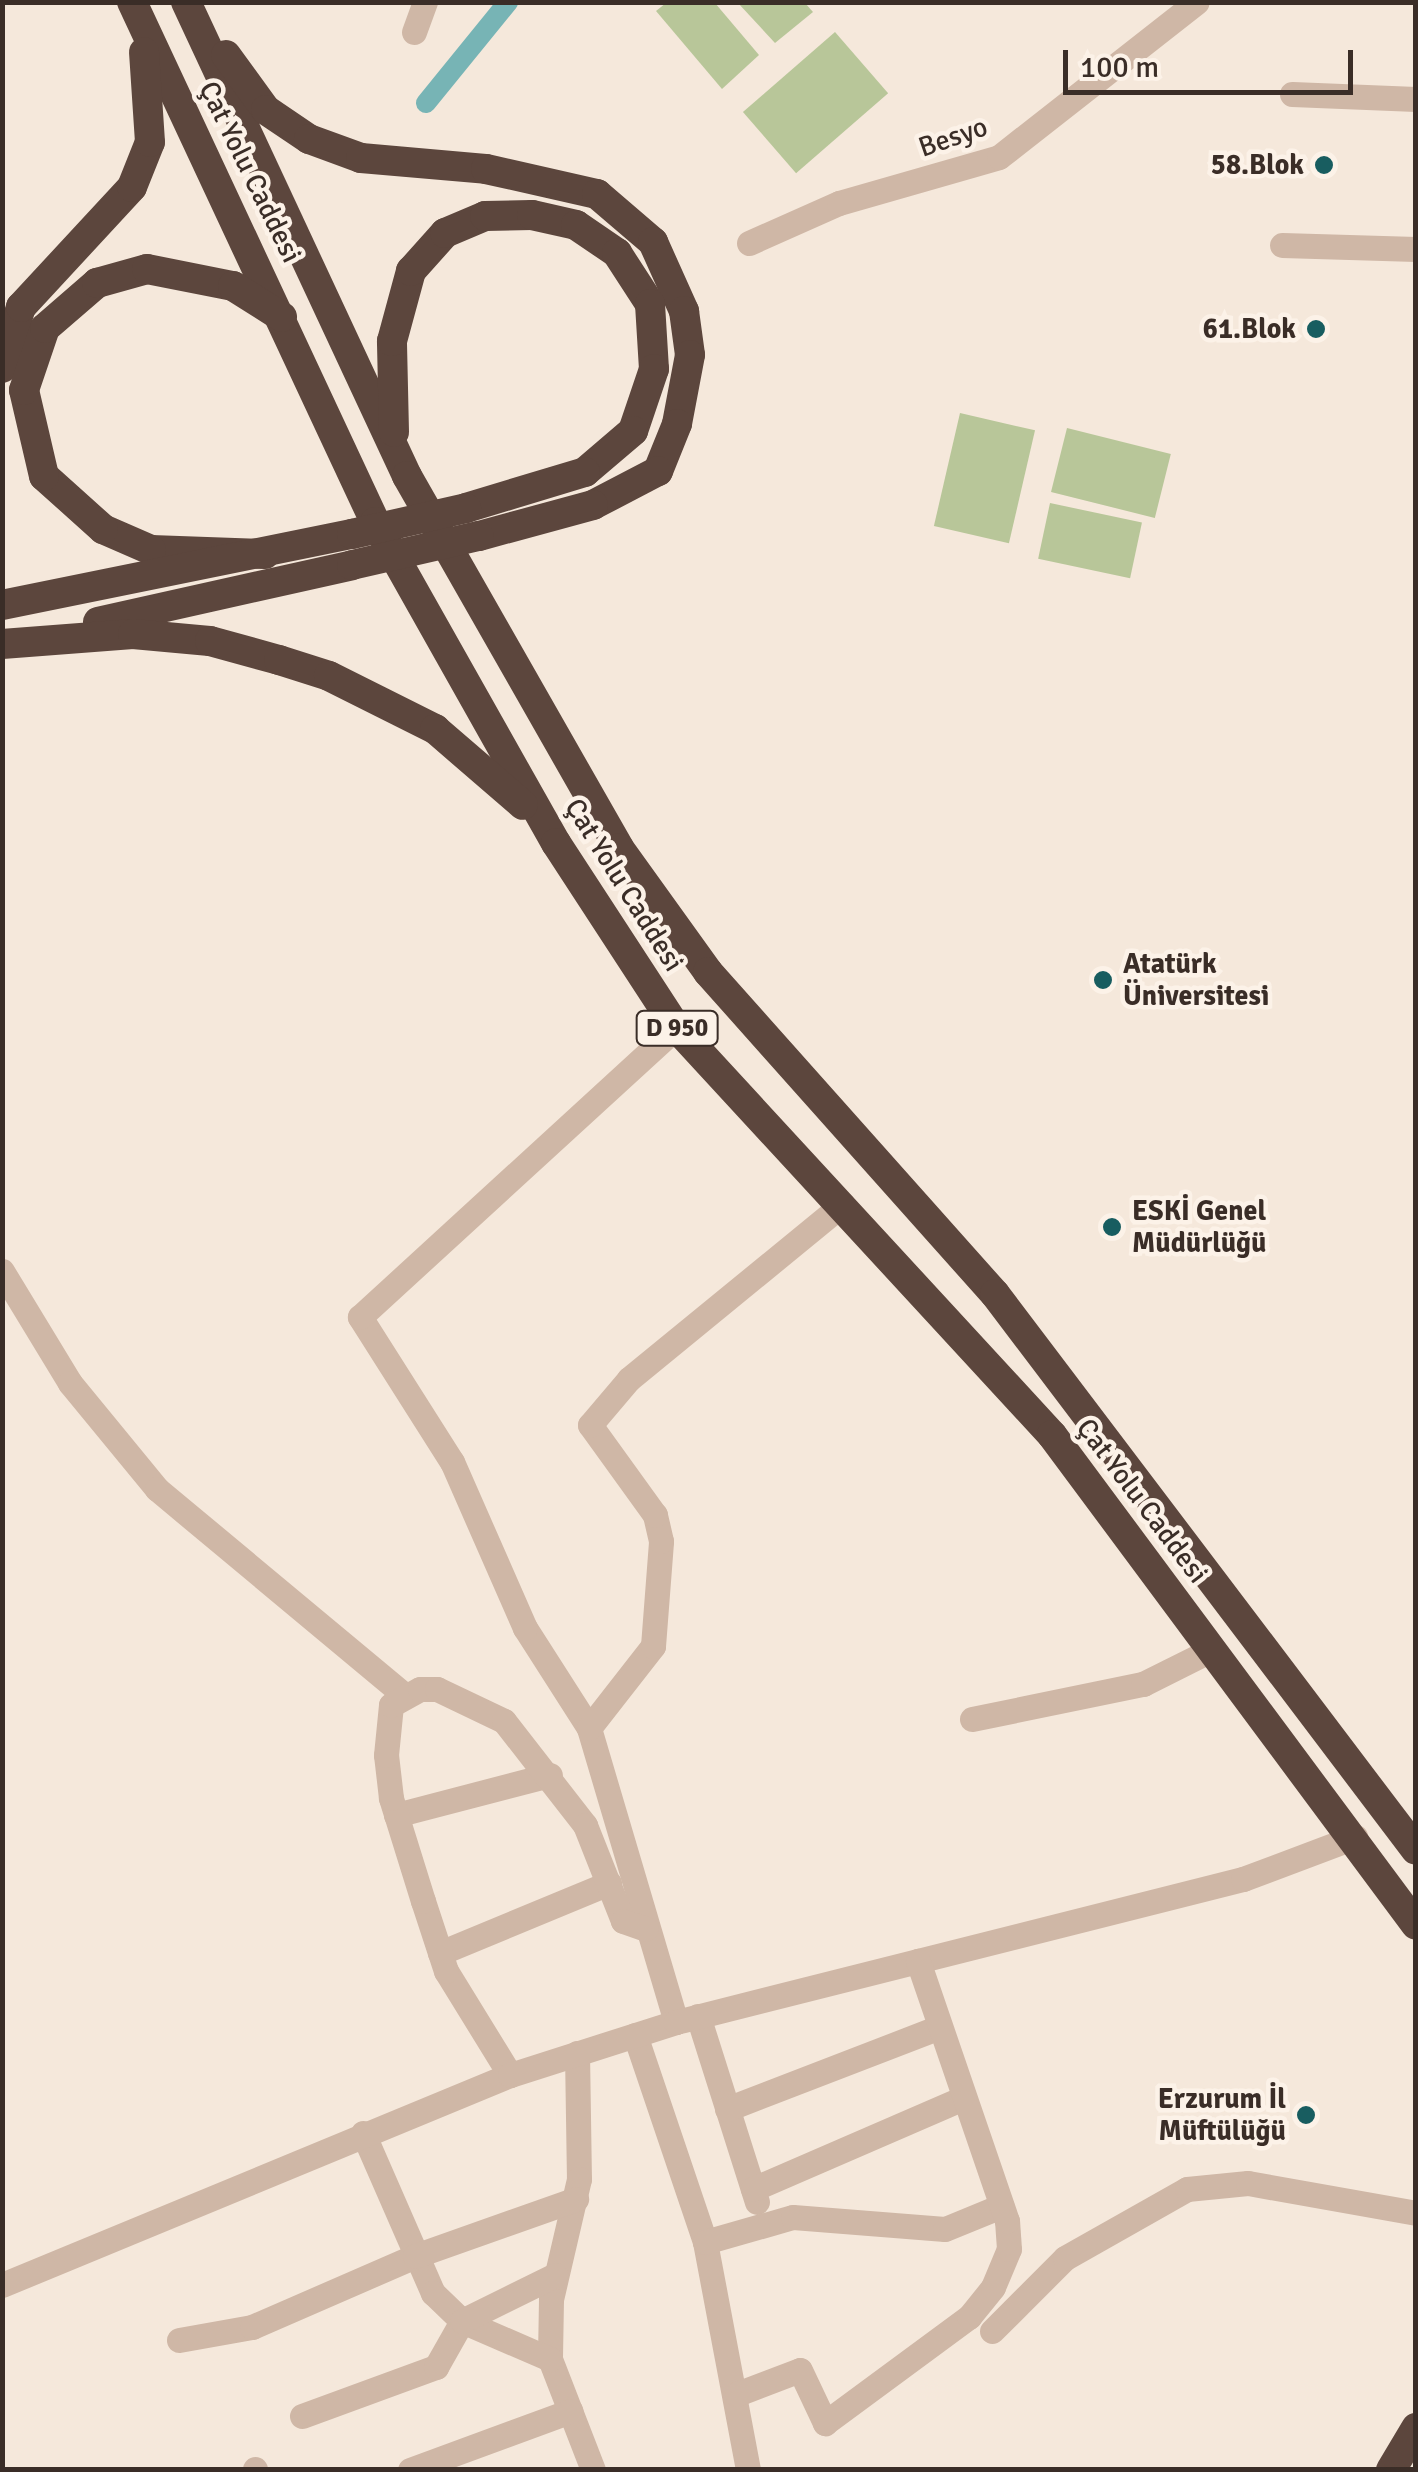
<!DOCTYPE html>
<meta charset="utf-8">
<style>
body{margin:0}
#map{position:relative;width:1418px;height:2472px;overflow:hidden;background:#f5e8db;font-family:Signika,sans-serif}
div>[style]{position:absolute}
.green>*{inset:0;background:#b8c699;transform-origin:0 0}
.canal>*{height:20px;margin:-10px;padding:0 10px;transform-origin:10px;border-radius:10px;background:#77b4b5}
.minor>*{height:25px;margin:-12.5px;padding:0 12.5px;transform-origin:12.5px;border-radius:12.5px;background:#cfb7a6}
.highway>*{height:30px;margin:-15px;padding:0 15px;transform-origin:15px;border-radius:15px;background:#5c463d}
.highway-bridge>*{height:30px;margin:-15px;padding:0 15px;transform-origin:15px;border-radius:15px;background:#5c463d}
.dots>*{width:28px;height:28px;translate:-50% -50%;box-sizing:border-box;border:5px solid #fcf2e8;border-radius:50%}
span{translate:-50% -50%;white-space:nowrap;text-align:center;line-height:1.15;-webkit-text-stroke:9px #fcf2e8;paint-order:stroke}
.shield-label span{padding:2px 8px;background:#fcf2e8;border:2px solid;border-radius:8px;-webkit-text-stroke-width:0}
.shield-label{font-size:25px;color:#3a2d27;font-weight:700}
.street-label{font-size:28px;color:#3a2d27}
.poi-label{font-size:28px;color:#3a2d27;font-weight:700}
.right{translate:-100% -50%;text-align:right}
.left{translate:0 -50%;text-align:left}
.frame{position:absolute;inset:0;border:5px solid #3a2d27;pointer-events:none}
.scale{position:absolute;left:1063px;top:50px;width:290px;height:45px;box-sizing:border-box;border:5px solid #3a2d27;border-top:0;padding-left:12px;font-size:30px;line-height:35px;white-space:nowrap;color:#3a2d27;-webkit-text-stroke:8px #fcf2e8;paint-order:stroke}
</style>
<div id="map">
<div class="green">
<div style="clip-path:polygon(666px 3px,715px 3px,759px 55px,722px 89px,656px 11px)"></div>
<div style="clip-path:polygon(738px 3px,805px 3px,813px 12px,775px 43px)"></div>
<div style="left:835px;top:32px;width:81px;height:122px;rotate:49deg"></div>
<div style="left:960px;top:413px;width:77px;height:116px;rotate:13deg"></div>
<div style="left:1067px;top:428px;width:107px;height:66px;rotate:14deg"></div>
<div style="left:1050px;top:503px;width:94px;height:57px;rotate:12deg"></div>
</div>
<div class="canal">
<div style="left:426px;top:103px;width:130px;rotate:-50.9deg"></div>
</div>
<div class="minor">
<div style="left:414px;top:32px;width:32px;rotate:-70deg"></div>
<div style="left:1292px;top:94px;width:124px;rotate:2.3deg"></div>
<div style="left:749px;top:243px;width:98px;rotate:-24deg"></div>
<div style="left:839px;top:203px;width:166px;rotate:-16deg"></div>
<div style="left:999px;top:157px;width:251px;rotate:-38.1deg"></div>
<div style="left:1282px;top:245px;width:134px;rotate:1.7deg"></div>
<div style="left:2px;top:1271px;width:131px;rotate:58.7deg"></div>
<div style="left:70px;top:1383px;width:137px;rotate:50.6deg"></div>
<div style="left:157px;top:1489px;width:322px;rotate:39.8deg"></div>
<div style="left:972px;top:1719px;width:175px;rotate:-11.6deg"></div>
<div style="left:1143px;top:1684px;width:78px;rotate:-26.6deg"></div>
<div style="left:589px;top:1728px;width:119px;rotate:-122.6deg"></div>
<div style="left:525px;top:1628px;width:181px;rotate:-113.7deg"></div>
<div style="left:452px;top:1462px;width:172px;rotate:-122.4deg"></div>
<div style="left:360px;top:1317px;width:429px;rotate:-42.5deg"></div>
<div style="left:396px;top:1815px;width:159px;rotate:-14.6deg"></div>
<div style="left:440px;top:1953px;width:183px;rotate:-22.5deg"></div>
<div style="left:698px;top:2016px;width:195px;rotate:72.4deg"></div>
<div style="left:676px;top:2022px;width:307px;rotate:-106.5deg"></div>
<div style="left:589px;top:1728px;width:104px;rotate:-52deg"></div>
<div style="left:653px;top:1646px;width:105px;rotate:-85.6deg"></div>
<div style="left:661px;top:1541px;width:27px;rotate:-103deg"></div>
<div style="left:655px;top:1515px;width:111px;rotate:-125.8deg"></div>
<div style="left:590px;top:1425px;width:60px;rotate:-49.7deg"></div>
<div style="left:629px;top:1379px;width:276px;rotate:-39.3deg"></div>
<div style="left:635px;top:2035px;width:219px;rotate:71.3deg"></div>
<div style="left:705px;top:2242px;width:232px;rotate:79.3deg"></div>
<div style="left:577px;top:2053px;width:126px;rotate:89.1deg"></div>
<div style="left:579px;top:2179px;width:123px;rotate:103.1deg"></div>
<div style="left:551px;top:2299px;width:60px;rotate:91deg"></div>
<div style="left:550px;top:2359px;width:119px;rotate:68.8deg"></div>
<div style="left:510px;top:2075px;width:122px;rotate:-121.6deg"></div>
<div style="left:446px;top:1971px;width:74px;rotate:-108.2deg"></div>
<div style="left:423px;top:1901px;width:108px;rotate:-107.3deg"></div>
<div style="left:391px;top:1798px;width:43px;rotate:-96.6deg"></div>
<div style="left:386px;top:1755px;width:50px;rotate:-84.3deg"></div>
<div style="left:391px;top:1705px;width:33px;rotate:-29deg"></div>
<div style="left:420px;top:1689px;width:17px"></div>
<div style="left:437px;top:1689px;width:74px;rotate:25.5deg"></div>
<div style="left:504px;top:1721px;width:132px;rotate:52.1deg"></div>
<div style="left:585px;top:1825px;width:103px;rotate:68.4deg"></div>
<div style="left:623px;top:1921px;width:24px;rotate:19deg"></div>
<div style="left:727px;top:2109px;width:225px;rotate:-21.1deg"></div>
<div style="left:363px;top:2133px;width:175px;rotate:66.4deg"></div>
<div style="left:433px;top:2293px;width:40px;rotate:44deg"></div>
<div style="left:462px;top:2321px;width:96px;rotate:23.4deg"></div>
<div style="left:753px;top:2189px;width:229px;rotate:-23.4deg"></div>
<div style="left:705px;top:2242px;width:91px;rotate:-15.9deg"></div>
<div style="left:793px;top:2217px;width:152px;rotate:4.5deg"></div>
<div style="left:945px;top:2229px;width:61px;rotate:-22.3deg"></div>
<div style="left:2px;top:2285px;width:550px;rotate:-22.46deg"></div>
<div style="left:510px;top:2075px;width:174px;rotate:-17.7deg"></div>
<div style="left:676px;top:2022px;width:585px;rotate:-14.16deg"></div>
<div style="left:1243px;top:1879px;width:120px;rotate:-20.6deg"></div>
<div style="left:992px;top:2331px;width:103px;rotate:-45deg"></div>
<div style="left:1065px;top:2258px;width:140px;rotate:-29.5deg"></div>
<div style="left:1187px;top:2189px;width:61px;rotate:-5.6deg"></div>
<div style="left:1248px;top:2183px;width:171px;rotate:10.1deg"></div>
<div style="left:179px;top:2340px;width:74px;rotate:-10.1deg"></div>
<div style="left:252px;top:2327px;width:178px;rotate:-23.5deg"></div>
<div style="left:415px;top:2256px;width:171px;rotate:-19.5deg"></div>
<div style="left:737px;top:2394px;width:67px;rotate:-20.9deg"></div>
<div style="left:800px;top:2370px;width:59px;rotate:64.7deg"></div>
<div style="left:825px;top:2423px;width:179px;rotate:-36.4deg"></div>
<div style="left:969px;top:2317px;width:38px;rotate:-51deg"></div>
<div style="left:993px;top:2287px;width:41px;rotate:-67.2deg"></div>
<div style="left:1009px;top:2249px;width:28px;rotate:-94deg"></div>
<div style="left:1007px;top:2221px;width:275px;rotate:-108.9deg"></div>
<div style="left:302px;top:2416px;width:143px;rotate:-20.1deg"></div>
<div style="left:436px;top:2367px;width:53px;rotate:-60.5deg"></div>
<div style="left:462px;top:2321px;width:104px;rotate:-26.3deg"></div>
<div style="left:255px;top:2470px;width:1px;rotate:-90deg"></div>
<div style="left:410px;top:2470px;width:171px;rotate:-20.2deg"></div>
</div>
<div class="highway">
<div style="left:132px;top:2px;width:574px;rotate:64.95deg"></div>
<div style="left:375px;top:522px;width:369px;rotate:60.6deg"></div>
<div style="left:556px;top:843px;width:220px;rotate:56.9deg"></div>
<div style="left:676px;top:1027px;width:555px;rotate:47.34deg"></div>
<div style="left:1052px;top:1435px;width:610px;rotate:53.39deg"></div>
<div style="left:186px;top:2px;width:523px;rotate:65deg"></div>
<div style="left:407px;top:476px;width:428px;rotate:60.3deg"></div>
<div style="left:619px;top:848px;width:153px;rotate:54.3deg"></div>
<div style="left:708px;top:972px;width:431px;rotate:48.3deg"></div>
<div style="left:995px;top:1294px;width:697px;rotate:52.87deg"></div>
<div style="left:226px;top:55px;width:68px;rotate:54deg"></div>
<div style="left:266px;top:110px;width:52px;rotate:34deg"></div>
<div style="left:309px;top:139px;width:55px;rotate:20.1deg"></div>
<div style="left:361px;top:158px;width:125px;rotate:5deg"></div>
<div style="left:486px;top:169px;width:114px;rotate:12.7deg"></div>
<div style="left:597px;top:194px;width:74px;rotate:40.6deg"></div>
<div style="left:653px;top:242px;width:76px;rotate:65.8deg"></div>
<div style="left:684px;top:311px;width:44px;rotate:82.2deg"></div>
<div style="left:690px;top:355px;width:70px;rotate:100.7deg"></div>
<div style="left:677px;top:424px;width:51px;rotate:112deg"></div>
<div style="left:658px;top:471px;width:73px;rotate:152.4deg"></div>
<div style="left:593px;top:505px;width:118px;rotate:164.8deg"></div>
<div style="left:2px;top:368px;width:64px;rotate:-72.7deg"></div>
<div style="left:21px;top:307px;width:163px;rotate:-47.2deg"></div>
<div style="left:132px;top:187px;width:48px;rotate:-68.2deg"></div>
<div style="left:150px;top:142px;width:90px;rotate:-93.8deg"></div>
<div style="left:394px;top:432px;width:91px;rotate:-91.3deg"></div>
<div style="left:392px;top:341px;width:73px;rotate:-74.8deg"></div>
<div style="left:411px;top:271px;width:51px;rotate:-48.2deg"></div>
<div style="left:445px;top:233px;width:43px;rotate:-23deg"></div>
<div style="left:485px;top:216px;width:47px;rotate:-1.2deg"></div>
<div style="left:532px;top:215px;width:45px;rotate:12.8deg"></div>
<div style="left:576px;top:225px;width:50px;rotate:34.3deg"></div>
<div style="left:617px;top:253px;width:61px;rotate:57.1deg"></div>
<div style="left:650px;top:304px;width:65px;rotate:86.5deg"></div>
<div style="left:654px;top:369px;width:65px;rotate:108.7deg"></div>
<div style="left:633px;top:431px;width:63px;rotate:139.5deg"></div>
<div style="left:585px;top:472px;width:124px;rotate:163.2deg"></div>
<div style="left:265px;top:554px;width:114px;rotate:-178deg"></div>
<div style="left:151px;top:550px;width:52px;rotate:-156.4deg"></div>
<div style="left:103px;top:529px;width:79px;rotate:-138.1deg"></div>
<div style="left:44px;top:476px;width:88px;rotate:-103.1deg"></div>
<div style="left:24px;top:390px;width:65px;rotate:-71.3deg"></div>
<div style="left:45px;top:328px;width:69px;rotate:-40.9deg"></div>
<div style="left:97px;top:283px;width:52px;rotate:-15.6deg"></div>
<div style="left:147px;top:269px;width:88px;rotate:11.2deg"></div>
<div style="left:233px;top:286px;width:58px;rotate:32.3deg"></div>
<div style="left:2px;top:605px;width:357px;rotate:-11.5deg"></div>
<div style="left:98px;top:622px;width:260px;rotate:-12.6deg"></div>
<div style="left:2px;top:644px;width:131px;rotate:-4.4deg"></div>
<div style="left:133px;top:634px;width:77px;rotate:5.2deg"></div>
<div style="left:210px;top:641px;width:72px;rotate:15.4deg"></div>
<div style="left:279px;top:660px;width:52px;rotate:17.7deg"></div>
<div style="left:329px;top:676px;width:119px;rotate:26.6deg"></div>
<div style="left:435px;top:729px;width:116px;rotate:40.8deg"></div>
<div style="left:1391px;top:2470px;width:49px;rotate:-59.2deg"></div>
</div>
<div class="highway-bridge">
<div style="left:352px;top:534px;width:117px;rotate:-12.8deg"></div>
<div style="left:352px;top:565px;width:130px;rotate:-12.9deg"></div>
</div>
<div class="dots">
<div style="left:1324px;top:165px;background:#185d60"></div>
<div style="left:1316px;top:329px;background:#185d60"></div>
<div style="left:1103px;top:980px;background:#185d60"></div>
<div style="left:1112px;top:1227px;background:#185d60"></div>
<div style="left:1306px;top:2115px;background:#185d60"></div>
</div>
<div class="shield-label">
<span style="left:677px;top:1028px">D 950</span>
</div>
<div class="street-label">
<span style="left:953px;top:137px;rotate:-19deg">Besyo</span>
<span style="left:250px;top:172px;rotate:64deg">Çat Yolu Caddesi</span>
<span style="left:624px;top:885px;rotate:58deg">Çat Yolu Caddesi</span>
<span style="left:1142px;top:1501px;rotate:53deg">Çat Yolu Caddesi</span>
</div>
<div class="poi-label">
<span class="right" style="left:1304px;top:165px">58.Blok</span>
<span class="right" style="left:1296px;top:329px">61.Blok</span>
<span class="left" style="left:1123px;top:980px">Atatürk<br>Üniversitesi</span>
<span class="left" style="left:1132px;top:1227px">ESKİ Genel<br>Müdürlüğü</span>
<span class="right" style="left:1286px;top:2115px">Erzurum İl<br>Müftülüğü</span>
</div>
<div class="frame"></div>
<div class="scale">100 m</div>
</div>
